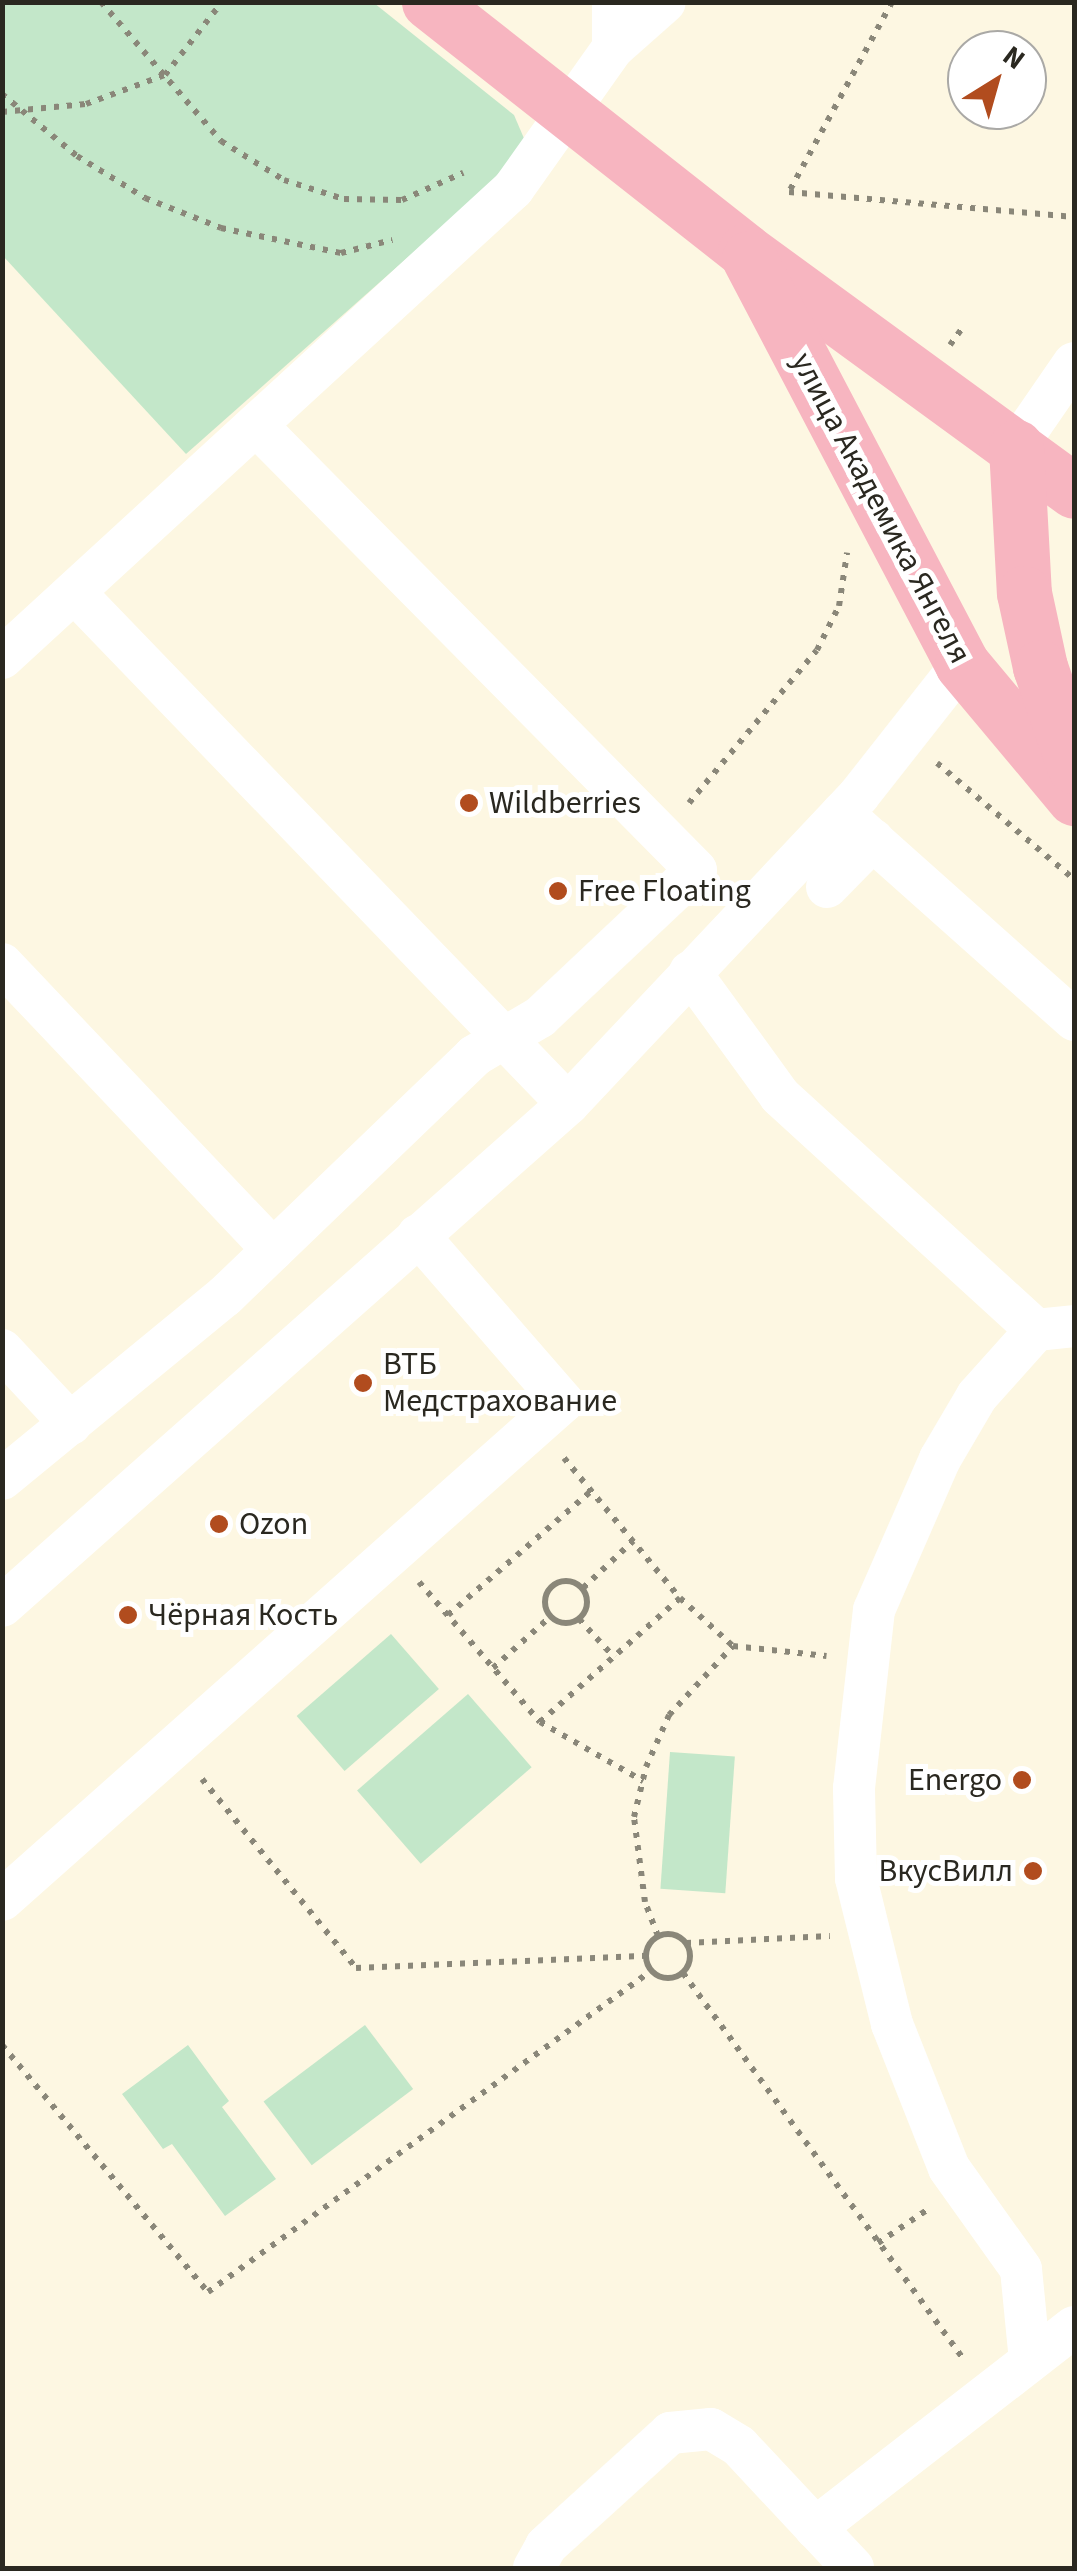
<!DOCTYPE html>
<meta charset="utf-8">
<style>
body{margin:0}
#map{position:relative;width:1077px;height:2571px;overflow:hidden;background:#fdf7e2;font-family:"Source Sans 3",sans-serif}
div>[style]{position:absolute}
.green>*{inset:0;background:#c3e7c9;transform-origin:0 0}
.path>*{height:6px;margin-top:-3px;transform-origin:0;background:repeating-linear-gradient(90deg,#8a8779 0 5px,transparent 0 13px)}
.path>.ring{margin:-3px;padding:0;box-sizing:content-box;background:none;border:6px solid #8a8779;border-radius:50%}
.minor>*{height:42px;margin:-21px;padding:0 21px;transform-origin:21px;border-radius:21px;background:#fff}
.major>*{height:55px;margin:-27.5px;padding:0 27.5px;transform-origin:27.5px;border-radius:27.5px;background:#f7b5c0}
.dots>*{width:28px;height:28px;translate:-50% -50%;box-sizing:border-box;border:5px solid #fff;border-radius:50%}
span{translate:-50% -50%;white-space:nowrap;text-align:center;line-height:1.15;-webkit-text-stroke:10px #fff;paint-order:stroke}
.street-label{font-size:32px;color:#2a2820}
.poi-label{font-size:32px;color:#2a2820}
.left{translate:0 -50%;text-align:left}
.right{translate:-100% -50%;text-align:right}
.frame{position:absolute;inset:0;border:5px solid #2a2820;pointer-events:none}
.north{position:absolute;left:947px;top:30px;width:100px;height:100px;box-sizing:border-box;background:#fff;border:2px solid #aaa9a6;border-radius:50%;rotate:37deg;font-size:28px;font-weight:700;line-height:40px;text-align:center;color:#2a2820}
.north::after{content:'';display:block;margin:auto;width:35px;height:45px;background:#b14c1e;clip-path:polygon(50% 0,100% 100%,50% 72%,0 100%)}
</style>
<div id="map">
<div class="green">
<div style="clip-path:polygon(3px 3px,374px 3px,514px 115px,529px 150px,186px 454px,3px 256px)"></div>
<div style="left:391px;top:1634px;width:73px;height:125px;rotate:49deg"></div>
<div style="left:468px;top:1694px;width:97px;height:147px;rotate:49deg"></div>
<div style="left:670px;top:1752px;width:65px;height:137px;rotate:4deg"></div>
<div style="left:365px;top:2025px;width:80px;height:127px;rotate:53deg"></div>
<div style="clip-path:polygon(188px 2045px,229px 2101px,222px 2107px,276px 2179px,225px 2216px,172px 2144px,163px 2149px,122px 2094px)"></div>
</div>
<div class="path">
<div style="left:101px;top:2px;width:184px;rotate:49.2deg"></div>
<div style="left:221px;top:141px;width:74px;rotate:31.8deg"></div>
<div style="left:284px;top:180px;width:63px;rotate:17.6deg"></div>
<div style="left:344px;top:199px;width:58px;rotate:1deg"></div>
<div style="left:402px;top:200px;width:67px;rotate:-23.9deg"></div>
<div style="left:892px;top:2px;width:216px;rotate:118.5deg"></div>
<div style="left:789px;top:192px;width:286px;rotate:5deg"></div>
<div style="left:2px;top:94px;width:97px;rotate:39.6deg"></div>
<div style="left:77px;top:156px;width:80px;rotate:31.7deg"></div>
<div style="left:145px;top:198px;width:82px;rotate:21.5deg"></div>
<div style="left:221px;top:228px;width:123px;rotate:11.8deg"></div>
<div style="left:341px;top:253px;width:53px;rotate:-14.3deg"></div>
<div style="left:2px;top:112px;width:84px;rotate:-5.4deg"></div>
<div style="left:86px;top:104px;width:84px;rotate:-20.2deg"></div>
<div style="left:165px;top:75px;width:93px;rotate:-52deg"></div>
<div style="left:950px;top:345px;width:24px;rotate:-54deg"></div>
<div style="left:937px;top:763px;width:180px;rotate:40.3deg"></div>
<div style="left:689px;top:803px;width:199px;rotate:-50.1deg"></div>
<div style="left:817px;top:650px;width:49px;rotate:-63.4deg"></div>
<div style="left:839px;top:606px;width:54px;rotate:-81.4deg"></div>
<div style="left:564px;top:1458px;width:182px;rotate:50.4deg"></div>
<div style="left:680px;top:1598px;width:72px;rotate:42.2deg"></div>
<div class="ring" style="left:545px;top:1581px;width:36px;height:36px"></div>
<div style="left:419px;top:1582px;width:185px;rotate:49.2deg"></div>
<div style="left:540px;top:1722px;width:119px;rotate:29.8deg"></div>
<div style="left:583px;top:1588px;width:69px;rotate:-43.2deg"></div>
<div style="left:448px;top:1615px;width:189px;rotate:-40.9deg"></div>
<div style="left:579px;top:1619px;width:52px;rotate:47.4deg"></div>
<div style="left:493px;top:1668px;width:76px;rotate:-41.8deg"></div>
<div style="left:540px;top:1722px;width:187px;rotate:-41.5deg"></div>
<div style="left:202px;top:1779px;width:244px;rotate:50.8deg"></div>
<div style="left:356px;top:1968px;width:290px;rotate:-2.4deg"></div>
<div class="ring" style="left:646px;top:1934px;width:38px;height:38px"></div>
<div style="left:658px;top:1936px;width:36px;rotate:-111deg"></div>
<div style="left:645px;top:1902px;width:86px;rotate:-97.4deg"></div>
<div style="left:634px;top:1817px;width:51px;rotate:-76.5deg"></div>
<div style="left:646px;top:1767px;width:57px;rotate:-66.1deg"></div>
<div style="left:669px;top:1715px;width:94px;rotate:-47.2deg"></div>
<div style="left:733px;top:1646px;width:94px;rotate:6.1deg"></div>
<div style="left:686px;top:1943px;width:144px;rotate:-2.8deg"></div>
<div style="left:683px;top:1973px;width:478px;rotate:54deg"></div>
<div style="left:2px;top:2045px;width:322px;rotate:50.2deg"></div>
<div style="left:208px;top:2292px;width:547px;rotate:-35.93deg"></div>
<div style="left:878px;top:2243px;width:59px;rotate:-34deg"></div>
</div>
<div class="minor">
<div style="left:613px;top:48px;width:69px;rotate:-41.5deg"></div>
<div style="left:1016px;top:447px;width:102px;rotate:-55.4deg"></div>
<div style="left:74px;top:592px;width:711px;rotate:46.03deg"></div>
<div style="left:2px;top:658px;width:694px;rotate:-42.55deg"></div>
<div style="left:513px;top:189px;width:173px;rotate:-54.7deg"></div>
<div style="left:613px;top:48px;width:46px;rotate:-90deg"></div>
<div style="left:842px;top:813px;width:311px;rotate:41.7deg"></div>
<div style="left:827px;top:887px;width:66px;rotate:-45.6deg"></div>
<div style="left:2px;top:964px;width:394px;rotate:46.5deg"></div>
<div style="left:690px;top:972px;width:153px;rotate:54deg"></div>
<div style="left:780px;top:1096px;width:347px;rotate:42.4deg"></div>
<div style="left:1036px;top:1330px;width:38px;rotate:-6deg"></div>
<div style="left:2px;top:1350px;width:101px;rotate:47deg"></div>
<div style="left:2px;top:1479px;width:288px;rotate:-39.4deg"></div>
<div style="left:225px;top:1296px;width:346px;rotate:-43.9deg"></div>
<div style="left:474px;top:1056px;width:77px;rotate:-30.6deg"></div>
<div style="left:540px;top:1017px;width:214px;rotate:-43.3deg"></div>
<div style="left:696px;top:870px;width:626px;rotate:-134.68deg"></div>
<div style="left:2px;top:1606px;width:757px;rotate:-41.57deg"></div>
<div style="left:568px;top:1104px;width:424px;rotate:-46.7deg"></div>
<div style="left:859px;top:795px;width:167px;rotate:-51.8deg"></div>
<div style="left:2px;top:1900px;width:750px;rotate:-41.6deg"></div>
<div style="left:563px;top:1402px;width:221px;rotate:-131deg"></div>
<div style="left:1030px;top:2361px;width:92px;rotate:-95.6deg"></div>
<div style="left:1021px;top:2269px;width:124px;rotate:-125.5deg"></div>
<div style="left:949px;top:2168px;width:155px;rotate:-111.6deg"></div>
<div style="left:892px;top:2024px;width:150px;rotate:-103.9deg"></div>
<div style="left:856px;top:1878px;width:90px;rotate:-91.3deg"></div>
<div style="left:854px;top:1788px;width:179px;rotate:-83.6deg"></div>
<div style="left:874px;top:1610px;width:165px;rotate:-66.4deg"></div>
<div style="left:940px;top:1459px;width:73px;rotate:-59.6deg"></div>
<div style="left:977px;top:1396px;width:89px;rotate:-48.2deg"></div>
<div style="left:815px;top:2528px;width:328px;rotate:-37.8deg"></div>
<div style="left:534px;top:2568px;width:25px;rotate:-61deg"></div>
<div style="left:546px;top:2546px;width:168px;rotate:-42.3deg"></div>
<div style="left:670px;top:2433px;width:41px;rotate:-5.6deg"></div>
<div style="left:711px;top:2429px;width:33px;rotate:31deg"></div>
<div style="left:739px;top:2446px;width:167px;rotate:46.9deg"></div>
</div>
<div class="major">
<div style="left:429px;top:2px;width:402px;rotate:38.2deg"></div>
<div style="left:745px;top:251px;width:407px;rotate:36.1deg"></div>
<div style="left:749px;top:258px;width:458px;rotate:62.3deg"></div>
<div style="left:962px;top:664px;width:175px;rotate:50.1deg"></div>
<div style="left:1016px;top:447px;width:146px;rotate:86.9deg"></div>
<div style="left:1024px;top:593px;width:76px;rotate:77.8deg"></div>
<div style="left:1040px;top:667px;width:105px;rotate:71deg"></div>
</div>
<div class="dots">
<div style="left:469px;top:803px;background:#b14c1e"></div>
<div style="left:558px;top:891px;background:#b14c1e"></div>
<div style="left:363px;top:1383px;background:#b14c1e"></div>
<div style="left:219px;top:1524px;background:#b14c1e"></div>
<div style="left:128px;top:1615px;background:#b14c1e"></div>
<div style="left:1022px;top:1780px;background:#b14c1e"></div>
<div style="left:1033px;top:1871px;background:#b14c1e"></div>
</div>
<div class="street-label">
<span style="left:881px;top:508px;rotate:62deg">улица Академика Янгеля</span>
</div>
<div class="poi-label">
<span class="left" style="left:489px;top:803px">Wildberries</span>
<span class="left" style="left:578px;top:891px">Free Floating</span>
<span class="left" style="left:383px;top:1383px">ВТБ<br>Медстрахование</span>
<span class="left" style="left:239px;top:1524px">Ozon</span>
<span class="left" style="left:148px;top:1615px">Чёрная Кость</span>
<span class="right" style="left:1002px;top:1780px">Energo</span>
<span class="right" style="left:1013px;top:1871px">ВкусВилл</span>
</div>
<div class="frame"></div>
<div class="north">N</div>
</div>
